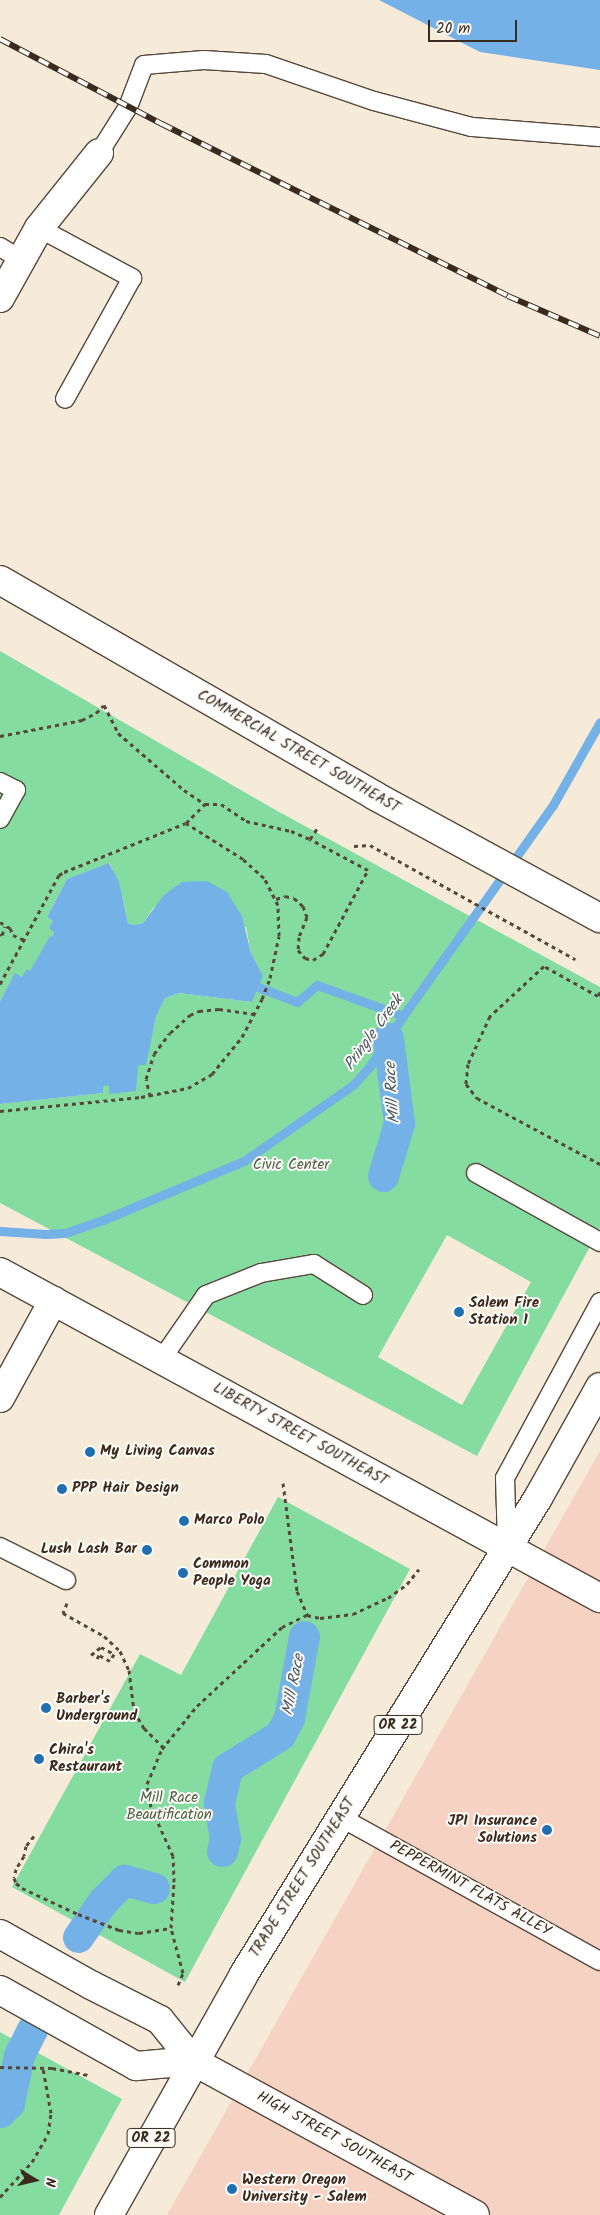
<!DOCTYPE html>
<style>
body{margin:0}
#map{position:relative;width:600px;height:2215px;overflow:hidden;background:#f6ebd8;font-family:Kalam,sans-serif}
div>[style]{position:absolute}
.built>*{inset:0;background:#f5d2c2}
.green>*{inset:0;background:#85dca1}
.water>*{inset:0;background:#73b1e6}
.stream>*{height:9px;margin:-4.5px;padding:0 4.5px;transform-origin:4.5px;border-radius:4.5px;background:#73b1e6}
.canal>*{height:31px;margin:-15.5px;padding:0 15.5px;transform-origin:15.5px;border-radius:15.5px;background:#73b1e6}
.path>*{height:3px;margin-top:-1.5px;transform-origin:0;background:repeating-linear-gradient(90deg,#57473a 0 4px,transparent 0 8px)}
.roads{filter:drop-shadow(1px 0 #57473a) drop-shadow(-1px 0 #57473a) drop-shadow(0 1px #57473a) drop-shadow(0 -1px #57473a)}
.service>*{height:18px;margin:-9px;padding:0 9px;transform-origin:9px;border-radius:9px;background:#fff}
.minor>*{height:28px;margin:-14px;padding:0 14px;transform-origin:14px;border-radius:14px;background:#fff}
.tertiary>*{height:28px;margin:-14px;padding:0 14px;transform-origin:14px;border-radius:14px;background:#fff}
.secondary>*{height:28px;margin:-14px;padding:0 14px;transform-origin:14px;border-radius:14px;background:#fff}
.primary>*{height:28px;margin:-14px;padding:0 14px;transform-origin:14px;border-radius:14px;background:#fff}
.trunk>*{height:28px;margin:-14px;padding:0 14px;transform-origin:14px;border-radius:14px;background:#fff}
.rail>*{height:5.5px;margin-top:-2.75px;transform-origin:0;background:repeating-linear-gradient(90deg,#fdfcf7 0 11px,#3b2a1e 0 22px);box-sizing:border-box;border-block:1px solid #3b2a1e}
.dots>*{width:14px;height:14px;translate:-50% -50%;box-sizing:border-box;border:2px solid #fdfcf7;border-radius:50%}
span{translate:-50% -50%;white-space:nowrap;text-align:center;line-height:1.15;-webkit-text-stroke:4px #fdfcf7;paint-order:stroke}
.shield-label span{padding:1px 4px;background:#fdfcf7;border:1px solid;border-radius:4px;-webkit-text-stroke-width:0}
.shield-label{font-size:14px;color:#3b2a1e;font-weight:700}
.street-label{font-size:15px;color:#3b2a1e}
.park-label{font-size:15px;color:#515f45}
.poi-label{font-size:15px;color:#3b2a1e;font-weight:700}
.left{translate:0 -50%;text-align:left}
.right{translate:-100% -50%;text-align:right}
.water-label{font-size:16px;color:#4f5964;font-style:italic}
.north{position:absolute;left:10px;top:2155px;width:50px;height:50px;-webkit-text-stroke:4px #fdfcf7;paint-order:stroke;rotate:99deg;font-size:14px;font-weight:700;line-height:20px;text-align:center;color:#3b2a1e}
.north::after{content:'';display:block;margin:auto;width:18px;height:22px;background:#3b2a1e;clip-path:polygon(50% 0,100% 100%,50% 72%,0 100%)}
.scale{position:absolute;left:428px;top:20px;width:89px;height:22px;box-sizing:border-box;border:2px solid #3b2a1e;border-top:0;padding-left:6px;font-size:15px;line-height:18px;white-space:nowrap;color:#3b2a1e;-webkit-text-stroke:4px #fdfcf7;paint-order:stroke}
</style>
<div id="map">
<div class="built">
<div style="clip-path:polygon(600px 1451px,600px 2215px,167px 2215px)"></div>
</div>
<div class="green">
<div style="clip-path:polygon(evenodd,0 651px,272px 808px,600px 987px,600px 1228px,477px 1456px,0 1203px,0 1104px,103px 1093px,104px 1084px,110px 1085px,110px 1094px,138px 1064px,145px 1065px,156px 1017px,165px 998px,179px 993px,252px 1002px,262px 975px,251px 953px,246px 927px,154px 907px,143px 923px,133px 925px,128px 923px,123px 899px,110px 863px,67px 879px,47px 917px,53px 921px,54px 932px,51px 938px,50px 937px,30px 972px,22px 977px,15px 974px,0 1001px,0 651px,447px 1235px,531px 1282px,462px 1405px,378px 1357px,447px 1235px)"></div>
<div style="clip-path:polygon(278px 1497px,410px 1569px,185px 1982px,12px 1887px,140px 1654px,181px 1675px)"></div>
<div style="clip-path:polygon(0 2032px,122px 2099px,59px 2215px,0 2215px)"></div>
</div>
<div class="water">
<div style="clip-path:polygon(379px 0,600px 0,600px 70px,480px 52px)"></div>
<div style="clip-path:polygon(109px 863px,119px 882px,128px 923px,133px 925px,143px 923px,164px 895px,182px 882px,207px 881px,227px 892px,242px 916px,251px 953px,263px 976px,252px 1002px,179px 993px,165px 998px,156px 1017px,146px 1065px,138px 1065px,136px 1091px,109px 1094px,109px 1086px,104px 1085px,103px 1093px,0 1104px,0 1001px,15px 973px,22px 977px,27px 969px,30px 971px,50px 936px,52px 937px,54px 932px,49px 928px,53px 921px,47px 917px,67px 879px)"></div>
</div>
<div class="stream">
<div style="left:258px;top:987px;width:42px;rotate:21deg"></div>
<div style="left:297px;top:1002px;width:26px;rotate:-40deg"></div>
<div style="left:317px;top:985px;width:91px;rotate:19.8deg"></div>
<div style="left:0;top:1231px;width:46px;rotate:3.7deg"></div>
<div style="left:46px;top:1234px;width:19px;rotate:-3deg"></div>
<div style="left:65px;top:1233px;width:40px;rotate:-18.9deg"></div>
<div style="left:103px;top:1220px;width:153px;rotate:-22.7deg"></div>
<div style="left:244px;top:1161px;width:133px;rotate:-34.9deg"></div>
<div style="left:353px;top:1085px;width:25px;rotate:-48deg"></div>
<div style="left:370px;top:1066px;width:60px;rotate:-56.6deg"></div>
<div style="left:403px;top:1016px;width:259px;rotate:-54.6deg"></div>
<div style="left:553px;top:805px;width:95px;rotate:-60.5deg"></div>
</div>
<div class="canal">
<div style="left:383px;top:1176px;width:55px;rotate:-73.2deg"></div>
<div style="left:399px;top:1123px;width:86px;rotate:-97.4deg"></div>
<div style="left:222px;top:1851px;width:13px;rotate:-77deg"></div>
<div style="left:225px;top:1838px;width:36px;rotate:-100deg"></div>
<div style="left:219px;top:1803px;width:36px;rotate:-77deg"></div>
<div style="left:227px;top:1768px;width:62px;rotate:-31.9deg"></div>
<div style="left:280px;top:1735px;width:19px;rotate:-62deg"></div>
<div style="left:289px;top:1718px;width:83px;rotate:-79.6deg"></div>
<div style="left:78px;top:1937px;width:44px;rotate:-55.2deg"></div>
<div style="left:103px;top:1901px;width:30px;rotate:-45deg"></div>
<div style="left:124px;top:1880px;width:31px;rotate:15deg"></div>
<div style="left:0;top:2112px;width:13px;rotate:-45deg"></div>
<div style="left:9px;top:2103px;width:49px;rotate:-78.2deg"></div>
<div style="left:19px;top:2055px;width:29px;rotate:-63deg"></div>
</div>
<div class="path">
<div style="left:0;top:736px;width:84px;rotate:-11deg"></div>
<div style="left:82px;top:720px;width:16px;rotate:-27deg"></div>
<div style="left:96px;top:713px;width:11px;rotate:-45deg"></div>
<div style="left:104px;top:705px;width:31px;rotate:63deg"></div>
<div style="left:118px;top:733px;width:87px;rotate:40.8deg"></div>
<div style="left:184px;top:790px;width:25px;rotate:34deg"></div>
<div style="left:354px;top:846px;width:16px;rotate:-4deg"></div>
<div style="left:370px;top:845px;width:235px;rotate:29.1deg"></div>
<div style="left:276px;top:899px;width:9px;rotate:-18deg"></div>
<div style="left:285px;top:896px;width:9px;rotate:13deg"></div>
<div style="left:294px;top:898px;width:12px;rotate:42deg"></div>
<div style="left:303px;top:906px;width:12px;rotate:70deg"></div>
<div style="left:307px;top:917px;width:22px;rotate:112deg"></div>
<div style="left:299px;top:937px;width:13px;rotate:94deg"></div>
<div style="left:298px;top:950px;width:11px;rotate:49deg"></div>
<div style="left:305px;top:958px;width:8px;rotate:14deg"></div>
<div style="left:313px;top:960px;width:12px;rotate:-31deg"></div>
<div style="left:323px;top:954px;width:95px;rotate:-61.8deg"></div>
<div style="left:368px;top:870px;width:66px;rotate:-151.9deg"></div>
<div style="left:0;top:922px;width:12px;rotate:31deg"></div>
<div style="left:10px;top:928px;width:8px;rotate:67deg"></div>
<div style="left:13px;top:935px;width:12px;rotate:24deg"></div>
<div style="left:0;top:934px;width:2px;rotate:27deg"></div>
<div style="left:2px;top:935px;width:9px;rotate:-69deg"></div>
<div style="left:0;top:984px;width:124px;rotate:-61.6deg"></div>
<div style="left:59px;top:875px;width:6px;rotate:-31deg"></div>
<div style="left:64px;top:872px;width:131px;rotate:-21.9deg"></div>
<div style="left:186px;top:823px;width:27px;rotate:-45deg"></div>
<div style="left:205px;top:804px;width:16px"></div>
<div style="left:221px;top:804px;width:30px;rotate:34deg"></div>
<div style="left:246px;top:821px;width:46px;rotate:12.5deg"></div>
<div style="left:291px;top:831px;width:21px;rotate:23deg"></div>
<div style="left:310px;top:839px;width:14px;rotate:-56deg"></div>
<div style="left:600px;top:992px;width:4px;rotate:117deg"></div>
<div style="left:598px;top:996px;width:62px;rotate:-150.9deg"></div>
<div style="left:544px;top:966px;width:74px;rotate:137.2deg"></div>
<div style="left:490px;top:1016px;width:53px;rotate:114.6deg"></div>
<div style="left:468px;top:1064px;width:20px;rotate:96deg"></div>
<div style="left:466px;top:1084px;width:18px;rotate:52deg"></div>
<div style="left:477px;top:1098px;width:140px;rotate:28.2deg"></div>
<div style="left:150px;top:1096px;width:17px;rotate:-103deg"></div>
<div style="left:146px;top:1079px;width:26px;rotate:-72deg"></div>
<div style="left:154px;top:1054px;width:26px;rotate:-53deg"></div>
<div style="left:170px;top:1033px;width:27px;rotate:-42deg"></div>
<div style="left:190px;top:1015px;width:10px;rotate:-24deg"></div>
<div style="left:199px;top:1011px;width:20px;rotate:-6deg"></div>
<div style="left:219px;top:1009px;width:35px;rotate:8deg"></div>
<div style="left:0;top:1111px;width:142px;rotate:-5.7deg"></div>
<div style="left:141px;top:1097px;width:48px;rotate:-10.8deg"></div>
<div style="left:188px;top:1088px;width:28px;rotate:-30deg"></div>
<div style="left:212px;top:1074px;width:48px;rotate:-51deg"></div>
<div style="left:242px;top:1037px;width:43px;rotate:-62.2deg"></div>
<div style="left:262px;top:999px;width:22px;rotate:-69deg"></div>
<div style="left:270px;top:978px;width:43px;rotate:-77.9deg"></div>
<div style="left:279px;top:936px;width:31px;rotate:-92deg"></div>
<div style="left:278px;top:905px;width:30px;rotate:-117deg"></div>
<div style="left:264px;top:878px;width:28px;rotate:-138deg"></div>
<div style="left:243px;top:859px;width:67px;rotate:-147.7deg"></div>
<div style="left:283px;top:1483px;width:109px;rotate:82.6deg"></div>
<div style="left:297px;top:1591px;width:26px;rotate:67deg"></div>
<div style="left:67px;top:1603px;width:11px;rotate:112deg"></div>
<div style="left:63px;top:1613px;width:47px;rotate:29.3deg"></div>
<div style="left:104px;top:1636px;width:22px;rotate:43deg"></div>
<div style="left:120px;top:1651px;width:21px;rotate:65deg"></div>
<div style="left:129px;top:1670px;width:41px;rotate:83deg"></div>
<div style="left:134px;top:1711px;width:20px;rotate:60deg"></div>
<div style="left:144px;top:1728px;width:27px;rotate:45deg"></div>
<div style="left:91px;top:1655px;width:13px;rotate:-39deg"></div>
<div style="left:101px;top:1647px;width:15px;rotate:28deg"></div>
<div style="left:114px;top:1654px;width:8px;rotate:120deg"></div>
<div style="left:110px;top:1661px;width:13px;rotate:-151deg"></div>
<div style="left:99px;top:1655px;width:4px;rotate:117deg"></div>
<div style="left:34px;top:1836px;width:13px;rotate:129deg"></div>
<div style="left:26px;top:1846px;width:10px;rotate:101deg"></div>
<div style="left:24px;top:1856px;width:15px;rotate:122deg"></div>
<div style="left:16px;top:1869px;width:9px;rotate:103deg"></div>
<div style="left:14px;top:1878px;width:5px;rotate:68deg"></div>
<div style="left:16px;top:1883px;width:8px;rotate:40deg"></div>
<div style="left:22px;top:1888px;width:62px;rotate:24.9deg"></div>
<div style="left:78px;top:1914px;width:44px;rotate:21.3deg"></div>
<div style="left:119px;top:1930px;width:20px;rotate:9deg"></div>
<div style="left:139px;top:1933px;width:32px;rotate:-9deg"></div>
<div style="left:178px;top:1985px;width:13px;rotate:-67deg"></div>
<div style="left:183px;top:1973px;width:47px;rotate:-104.9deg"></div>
<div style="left:171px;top:1928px;width:46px;rotate:-86.3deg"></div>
<div style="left:174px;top:1882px;width:26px;rotate:-92deg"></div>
<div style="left:173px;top:1856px;width:54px;rotate:-114.2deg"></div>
<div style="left:151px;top:1807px;width:23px;rotate:-100deg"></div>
<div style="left:147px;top:1784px;width:38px;rotate:-67deg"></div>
<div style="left:162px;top:1749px;width:55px;rotate:-50.9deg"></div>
<div style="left:197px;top:1706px;width:116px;rotate:-42.9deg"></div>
<div style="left:282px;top:1627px;width:28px;rotate:-26deg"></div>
<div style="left:307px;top:1615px;width:13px;rotate:13deg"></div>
<div style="left:320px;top:1618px;width:33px;rotate:-7deg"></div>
<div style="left:353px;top:1614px;width:38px;rotate:-25deg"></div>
<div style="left:388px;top:1598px;width:24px;rotate:-36deg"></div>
<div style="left:407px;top:1584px;width:19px;rotate:-51deg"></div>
<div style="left:0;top:2067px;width:52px;rotate:1.1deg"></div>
<div style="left:52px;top:2068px;width:38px;rotate:11deg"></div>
<div style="left:0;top:2197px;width:47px;rotate:-47.6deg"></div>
<div style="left:32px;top:2162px;width:32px;rotate:-60deg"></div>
<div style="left:48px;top:2134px;width:21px;rotate:-82deg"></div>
<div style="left:51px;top:2113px;width:46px;rotate:-100.1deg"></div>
</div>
<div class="roads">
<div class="service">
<div style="left:99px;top:153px;width:54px;rotate:-57.8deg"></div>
<div style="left:128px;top:107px;width:45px;rotate:-69.1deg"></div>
<div style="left:144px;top:65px;width:60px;rotate:-4.8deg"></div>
<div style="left:204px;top:60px;width:62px;rotate:3.7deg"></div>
<div style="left:266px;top:64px;width:114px;rotate:18.9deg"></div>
<div style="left:374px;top:101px;width:101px;rotate:14.9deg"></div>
<div style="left:472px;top:127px;width:128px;rotate:4.5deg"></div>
<div style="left:39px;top:228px;width:106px;rotate:28.3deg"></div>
<div style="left:132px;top:278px;width:138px;rotate:119deg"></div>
<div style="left:0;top:247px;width:26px;rotate:31deg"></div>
<div style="left:0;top:782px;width:18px;rotate:27deg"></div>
<div style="left:16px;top:790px;width:33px;rotate:119deg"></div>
<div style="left:476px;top:1173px;width:142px;rotate:29.1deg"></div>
<div style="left:161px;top:1360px;width:79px;rotate:-55.3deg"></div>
<div style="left:206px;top:1295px;width:59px;rotate:-21.8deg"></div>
<div style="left:261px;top:1273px;width:54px;rotate:-9.6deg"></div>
<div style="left:314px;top:1264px;width:58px;rotate:32.3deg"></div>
<div style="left:507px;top:1545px;width:67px;rotate:-91.7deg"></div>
<div style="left:505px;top:1478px;width:200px;rotate:-61.6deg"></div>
<div style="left:0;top:1547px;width:74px;rotate:26.6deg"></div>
<div style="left:340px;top:1817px;width:297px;rotate:29deg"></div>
</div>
<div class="minor">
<div style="left:0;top:298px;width:80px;rotate:-60.9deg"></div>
<div style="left:39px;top:228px;width:96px;rotate:-51.3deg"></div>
<div style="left:0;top:1398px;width:111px;rotate:-61.3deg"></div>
</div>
<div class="tertiary">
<div style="left:0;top:1934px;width:104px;rotate:29.3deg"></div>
<div style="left:91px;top:1985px;width:77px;rotate:26.9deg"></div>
<div style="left:160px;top:2020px;width:53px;rotate:51.2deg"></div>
<div style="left:0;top:1990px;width:156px;rotate:29.2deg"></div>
<div style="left:136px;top:2066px;width:57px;rotate:-5deg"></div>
</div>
<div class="secondary">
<div style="left:193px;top:2061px;width:321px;rotate:28.6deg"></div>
</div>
<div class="primary">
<div style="left:0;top:580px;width:433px;rotate:29.9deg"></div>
<div style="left:375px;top:796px;width:256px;rotate:28.5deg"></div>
<div style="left:0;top:1272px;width:683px;rotate:28.52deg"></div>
</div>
<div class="trunk">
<div style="left:109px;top:2215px;width:276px;rotate:-60.7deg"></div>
<div style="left:244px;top:1974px;width:559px;rotate:-58.3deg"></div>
<div style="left:538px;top:1498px;width:127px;rotate:-60.8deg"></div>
</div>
</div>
<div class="rail">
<div style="left:0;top:39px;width:183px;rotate:27.7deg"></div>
<div style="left:162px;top:124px;width:386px;rotate:26.4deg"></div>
<div style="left:508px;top:296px;width:100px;rotate:23.5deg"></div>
</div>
<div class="dots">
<div style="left:459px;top:1312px;background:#1f6fb2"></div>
<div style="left:90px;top:1452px;background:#1f6fb2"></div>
<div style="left:62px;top:1489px;background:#1f6fb2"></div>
<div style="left:184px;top:1521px;background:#1f6fb2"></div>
<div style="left:147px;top:1550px;background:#1f6fb2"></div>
<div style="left:183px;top:1573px;background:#1f6fb2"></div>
<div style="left:46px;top:1708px;background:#1f6fb2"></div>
<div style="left:39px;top:1759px;background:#1f6fb2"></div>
<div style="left:547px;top:1830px;background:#1f6fb2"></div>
<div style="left:232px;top:2189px;background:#1f6fb2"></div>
</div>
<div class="shield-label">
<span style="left:398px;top:1725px">OR 22</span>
<span style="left:151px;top:2138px">OR 22</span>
</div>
<div class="street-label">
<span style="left:298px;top:752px;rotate:30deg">COMMERCIAL STREET SOUTHEAST</span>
<span style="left:300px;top:1435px;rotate:29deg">LIBERTY STREET SOUTHEAST</span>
<span style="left:303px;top:1878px;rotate:-58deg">TRADE STREET SOUTHEAST</span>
<span style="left:470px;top:1889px;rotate:29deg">PEPPERMINT FLATS ALLEY</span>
<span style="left:334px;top:2138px;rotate:29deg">HIGH STREET SOUTHEAST</span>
</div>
<div class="park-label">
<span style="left:291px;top:1166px">Civic Center</span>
<span style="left:169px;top:1807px">Mill Race<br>Beautification</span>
</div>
<div class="poi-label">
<span class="left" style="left:469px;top:1312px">Salem Fire<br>Station 1</span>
<span class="left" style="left:100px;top:1452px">My Living Canvas</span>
<span class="left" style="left:72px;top:1489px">PPP Hair Design</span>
<span class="left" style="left:194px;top:1521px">Marco Polo</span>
<span class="right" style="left:137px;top:1550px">Lush Lash Bar</span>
<span class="left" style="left:193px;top:1573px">Common<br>People Yoga</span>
<span class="left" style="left:56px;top:1708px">Barber's<br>Underground</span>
<span class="left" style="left:49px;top:1759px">Chira's<br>Restaurant</span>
<span class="right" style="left:537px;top:1830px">JPI Insurance<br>Solutions</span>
<span class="left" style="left:242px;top:2189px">Western Oregon<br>University - Salem</span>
</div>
<div class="water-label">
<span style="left:374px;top:1033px;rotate:-54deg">Pringle Creek</span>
<span style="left:393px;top:1093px;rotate:-94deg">Mill Race</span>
<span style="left:294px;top:1685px;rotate:-79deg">Mill Race</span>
</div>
<div class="north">N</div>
<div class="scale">20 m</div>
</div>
